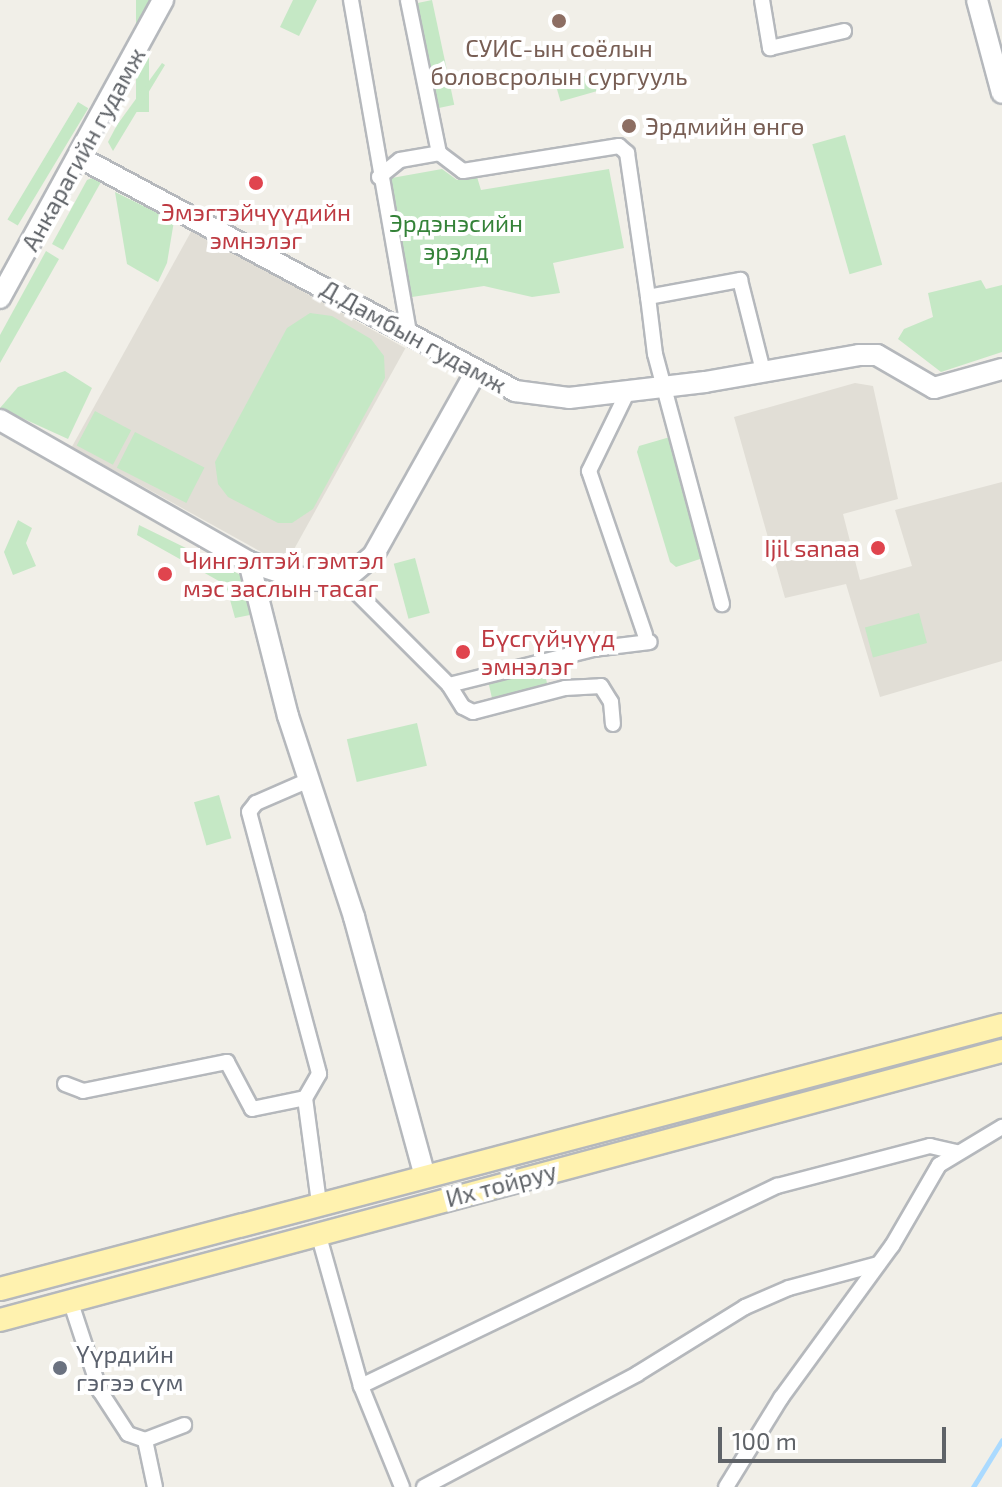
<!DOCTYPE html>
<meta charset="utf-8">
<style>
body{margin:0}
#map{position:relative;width:1002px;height:1487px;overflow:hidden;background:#f1efe8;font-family:"Exo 2",sans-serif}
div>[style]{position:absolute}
.education>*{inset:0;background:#e1ded6;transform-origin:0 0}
.green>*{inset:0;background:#c5e8c5;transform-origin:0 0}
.stream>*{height:5px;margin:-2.5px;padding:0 2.5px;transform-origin:2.5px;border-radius:2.5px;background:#aadaff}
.roads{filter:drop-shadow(2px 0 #b5b8bc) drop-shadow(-2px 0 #b5b8bc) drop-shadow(0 2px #b5b8bc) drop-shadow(0 -2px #b5b8bc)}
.street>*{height:14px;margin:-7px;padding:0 7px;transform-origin:7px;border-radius:7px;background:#fff}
.secondary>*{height:20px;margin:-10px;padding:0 10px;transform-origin:10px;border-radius:10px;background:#fff}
.primary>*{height:22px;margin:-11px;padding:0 11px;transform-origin:11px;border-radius:11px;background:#fff2af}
.dots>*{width:22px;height:22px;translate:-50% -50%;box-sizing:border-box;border:4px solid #fff;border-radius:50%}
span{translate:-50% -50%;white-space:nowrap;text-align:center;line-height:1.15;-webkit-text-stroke:8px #fff;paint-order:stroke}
.education-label{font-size:24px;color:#785e54}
.left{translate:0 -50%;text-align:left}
.street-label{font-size:24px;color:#5f6368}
.health-label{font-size:24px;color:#be3a42}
.right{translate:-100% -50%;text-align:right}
.park-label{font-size:24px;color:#348238}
.worship-label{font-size:24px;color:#5b616d}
.scale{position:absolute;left:718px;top:1427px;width:228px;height:36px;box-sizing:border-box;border:4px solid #5f6368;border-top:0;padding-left:10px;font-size:24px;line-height:28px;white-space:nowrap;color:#5f6368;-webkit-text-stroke:6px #fff;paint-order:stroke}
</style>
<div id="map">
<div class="education">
<div style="left:192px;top:230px;width:244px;height:248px;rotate:29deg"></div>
<div style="clip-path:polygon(855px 383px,873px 386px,898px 499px,843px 514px,860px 580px,912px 566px,895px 510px,1002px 482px,1002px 661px,880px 697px,846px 584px,785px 598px,734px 417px)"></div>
</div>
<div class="green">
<div style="left:136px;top:0;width:13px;height:112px"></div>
<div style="clip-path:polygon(293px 0,317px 0,299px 36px,280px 27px)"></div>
<div style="left:432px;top:0;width:107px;height:17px;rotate:78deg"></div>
<div style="clip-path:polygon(162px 63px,165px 65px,113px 151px,108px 142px,117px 125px)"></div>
<div style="left:595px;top:73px;width:18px;height:41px;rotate:74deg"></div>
<div style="left:78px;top:102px;width:12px;height:137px;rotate:31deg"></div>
<div style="left:845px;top:135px;width:135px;height:34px;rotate:74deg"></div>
<div style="clip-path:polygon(442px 169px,457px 180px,477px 177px,481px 190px,609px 169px,624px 248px,553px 263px,560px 293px,532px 297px,484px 286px,412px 297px,386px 179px)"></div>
<div style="clip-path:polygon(106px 173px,63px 250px,52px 244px,87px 180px)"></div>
<div style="clip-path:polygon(115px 192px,174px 221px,167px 263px,158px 282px,127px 264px)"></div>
<div style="clip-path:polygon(46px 251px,59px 259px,0 363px,0 335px)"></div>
<div style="clip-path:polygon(981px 280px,986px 289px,1002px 285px,1002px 352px,941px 372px,898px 339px,904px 329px,933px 317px,928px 293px)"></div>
<div style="clip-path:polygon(310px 313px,332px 316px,371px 339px,384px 356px,385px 378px,313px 509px,292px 523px,278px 523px,228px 497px,218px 484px,215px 462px,287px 328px)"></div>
<div style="clip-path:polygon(65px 371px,92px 388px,68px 439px,0 408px,18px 387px)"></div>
<div style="left:95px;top:411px;width:41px;height:39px;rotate:28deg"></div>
<div style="left:135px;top:432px;width:78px;height:40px;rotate:27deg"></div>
<div style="clip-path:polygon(670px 437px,706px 557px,676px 567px,670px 562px,637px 452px,639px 446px)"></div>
<div style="clip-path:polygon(18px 520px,32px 528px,26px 543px,36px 566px,13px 575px,4px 552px)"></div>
<div style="clip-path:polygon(139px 525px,241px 575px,250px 615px,235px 618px,226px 585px,137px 535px)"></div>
<div style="left:415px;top:558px;width:57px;height:22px;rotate:75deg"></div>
<div style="left:919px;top:613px;width:31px;height:56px;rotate:75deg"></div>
<div style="left:544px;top:670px;width:22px;height:57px;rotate:77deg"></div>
<div style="left:417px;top:723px;width:44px;height:72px;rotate:77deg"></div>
<div style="left:219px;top:795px;width:45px;height:26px;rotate:74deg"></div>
</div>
<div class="stream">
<div style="left:973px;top:1487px;width:55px;rotate:-58.3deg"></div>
</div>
<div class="roads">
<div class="street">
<div style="left:351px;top:0;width:339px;rotate:80.1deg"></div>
<div style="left:762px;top:0;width:49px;rotate:80.5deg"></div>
<div style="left:770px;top:48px;width:76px;rotate:-12.9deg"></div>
<div style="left:439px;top:153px;width:30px;rotate:37deg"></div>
<div style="left:463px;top:171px;width:158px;rotate:-9.1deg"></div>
<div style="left:619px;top:146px;width:11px;rotate:41deg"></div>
<div style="left:627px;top:153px;width:146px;rotate:81.7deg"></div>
<div style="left:648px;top:297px;width:94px;rotate:-10.5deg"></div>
<div style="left:740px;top:280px;width:94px;rotate:75.8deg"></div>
<div style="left:379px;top:177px;width:27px;rotate:-39deg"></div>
<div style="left:400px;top:160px;width:40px;rotate:-10deg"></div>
<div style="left:439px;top:153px;width:156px;rotate:-101.5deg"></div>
<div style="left:648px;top:297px;width:57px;rotate:83deg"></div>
<div style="left:655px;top:354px;width:259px;rotate:75deg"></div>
<div style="left:628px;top:391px;width:89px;rotate:116deg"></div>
<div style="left:589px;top:471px;width:173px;rotate:71.1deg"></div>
<div style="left:344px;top:580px;width:148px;rotate:45deg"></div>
<div style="left:449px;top:685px;width:148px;rotate:-14deg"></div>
<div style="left:593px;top:649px;width:57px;rotate:-7deg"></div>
<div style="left:449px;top:685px;width:26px;rotate:58deg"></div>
<div style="left:463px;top:707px;width:11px;rotate:27deg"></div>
<div style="left:473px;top:712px;width:95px;rotate:-14.6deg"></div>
<div style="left:565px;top:688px;width:36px;rotate:-3deg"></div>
<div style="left:601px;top:686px;width:19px;rotate:58deg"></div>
<div style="left:611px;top:702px;width:22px;rotate:85deg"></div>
<div style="left:309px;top:780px;width:58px;rotate:156.5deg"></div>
<div style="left:256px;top:803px;width:11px;rotate:128deg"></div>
<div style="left:249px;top:812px;width:271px;rotate:75deg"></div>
<div style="left:319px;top:1074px;width:28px;rotate:120deg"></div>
<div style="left:305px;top:1098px;width:106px;rotate:82.4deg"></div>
<div style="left:65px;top:1084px;width:19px;rotate:21deg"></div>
<div style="left:83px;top:1091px;width:147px;rotate:-11.4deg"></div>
<div style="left:227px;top:1062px;width:53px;rotate:62deg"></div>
<div style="left:252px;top:1109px;width:54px;rotate:-11.7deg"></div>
<div style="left:318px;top:1233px;width:159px;rotate:74.3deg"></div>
<div style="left:361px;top:1386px;width:109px;rotate:67.9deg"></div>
<div style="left:70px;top:1300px;width:96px;rotate:71.8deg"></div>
<div style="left:100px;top:1391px;width:51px;rotate:56.9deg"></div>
<div style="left:128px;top:1434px;width:18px;rotate:19deg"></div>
<div style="left:145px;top:1440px;width:42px;rotate:-21deg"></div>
<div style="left:361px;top:1386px;width:462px;rotate:-25.7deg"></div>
<div style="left:777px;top:1186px;width:158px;rotate:-14.7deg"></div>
<div style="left:930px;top:1146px;width:27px;rotate:13deg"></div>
<div style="left:145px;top:1440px;width:48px;rotate:78deg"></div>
<div style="left:424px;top:1487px;width:241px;rotate:-27.9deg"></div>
<div style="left:637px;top:1374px;width:127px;rotate:-31.8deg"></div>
<div style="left:745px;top:1307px;width:48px;rotate:-23.4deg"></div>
<div style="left:789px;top:1288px;width:92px;rotate:-15.1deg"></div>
<div style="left:726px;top:1487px;width:105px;rotate:-58.3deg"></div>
<div style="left:781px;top:1398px;width:188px;rotate:-53.9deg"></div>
<div style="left:892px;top:1246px;width:94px;rotate:-59.9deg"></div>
<div style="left:939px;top:1165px;width:74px;rotate:-31.1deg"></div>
</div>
<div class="secondary">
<div style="left:977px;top:0;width:96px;rotate:75deg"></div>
<div style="left:79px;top:157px;width:495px;rotate:28.2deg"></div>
<div style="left:515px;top:391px;width:54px;rotate:7.4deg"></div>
<div style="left:569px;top:398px;width:137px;rotate:-6.7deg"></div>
<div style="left:705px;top:382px;width:156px;rotate:-9.9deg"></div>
<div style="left:859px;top:355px;width:18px"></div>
<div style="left:877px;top:355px;width:66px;rotate:30.1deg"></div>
<div style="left:934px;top:388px;width:71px;rotate:-15.6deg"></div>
<div style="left:0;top:298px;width:340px;rotate:-61.3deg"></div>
<div style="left:0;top:420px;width:287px;rotate:29.7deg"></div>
<div style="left:249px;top:562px;width:159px;rotate:75.8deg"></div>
<div style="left:288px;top:716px;width:212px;rotate:71.8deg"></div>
<div style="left:354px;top:917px;width:269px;rotate:74.7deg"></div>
<div style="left:249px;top:562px;width:48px;rotate:18.1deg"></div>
<div style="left:295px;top:577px;width:35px;rotate:7deg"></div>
<div style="left:330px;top:581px;width:14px;rotate:-4deg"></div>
<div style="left:344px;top:580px;width:38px;rotate:-40deg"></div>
<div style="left:373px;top:556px;width:211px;rotate:-60.8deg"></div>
</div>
<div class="primary">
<div style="left:0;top:1289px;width:1036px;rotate:-14.76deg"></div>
<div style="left:0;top:1320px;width:1037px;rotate:-15.03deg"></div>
</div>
</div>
<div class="dots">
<div style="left:559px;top:21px;background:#8d6e63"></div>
<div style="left:629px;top:126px;background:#8d6e63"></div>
<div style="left:256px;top:183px;background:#e0444e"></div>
<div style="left:878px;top:548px;background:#e0444e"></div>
<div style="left:165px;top:574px;background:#e0444e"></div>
<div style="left:463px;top:652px;background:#e0444e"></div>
<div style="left:60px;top:1368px;background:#6b7280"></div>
</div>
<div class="education-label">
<span style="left:559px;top:62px">СУИС-ын соёлын<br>боловсролын сургууль</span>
<span class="left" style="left:645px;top:126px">Эрдмийн өнгө</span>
</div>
<div class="street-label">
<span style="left:83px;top:149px;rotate:-61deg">Анкарагийн гудамж</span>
<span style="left:414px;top:336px;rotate:29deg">Д.Дамбын гудамж</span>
<span style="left:501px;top:1184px;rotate:-15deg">Их тойруу</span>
</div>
<div class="health-label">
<span style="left:256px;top:226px">Эмэгтэйчүүдийн<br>эмнэлэг</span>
<span class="right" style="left:860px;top:548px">Ijil sanaa</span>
<span class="left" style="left:183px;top:574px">Чингэлтэй гэмтэл<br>мэс заслын тасаг</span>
<span class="left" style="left:481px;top:652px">Бүсгүйчүүд<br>эмнэлэг</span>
</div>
<div class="park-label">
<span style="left:456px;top:237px">Эрдэнэсийн<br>эрэлд</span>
</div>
<div class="worship-label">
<span class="left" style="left:76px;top:1368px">Үүрдийн<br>гэгээ сүм</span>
</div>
<div class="scale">100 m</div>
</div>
